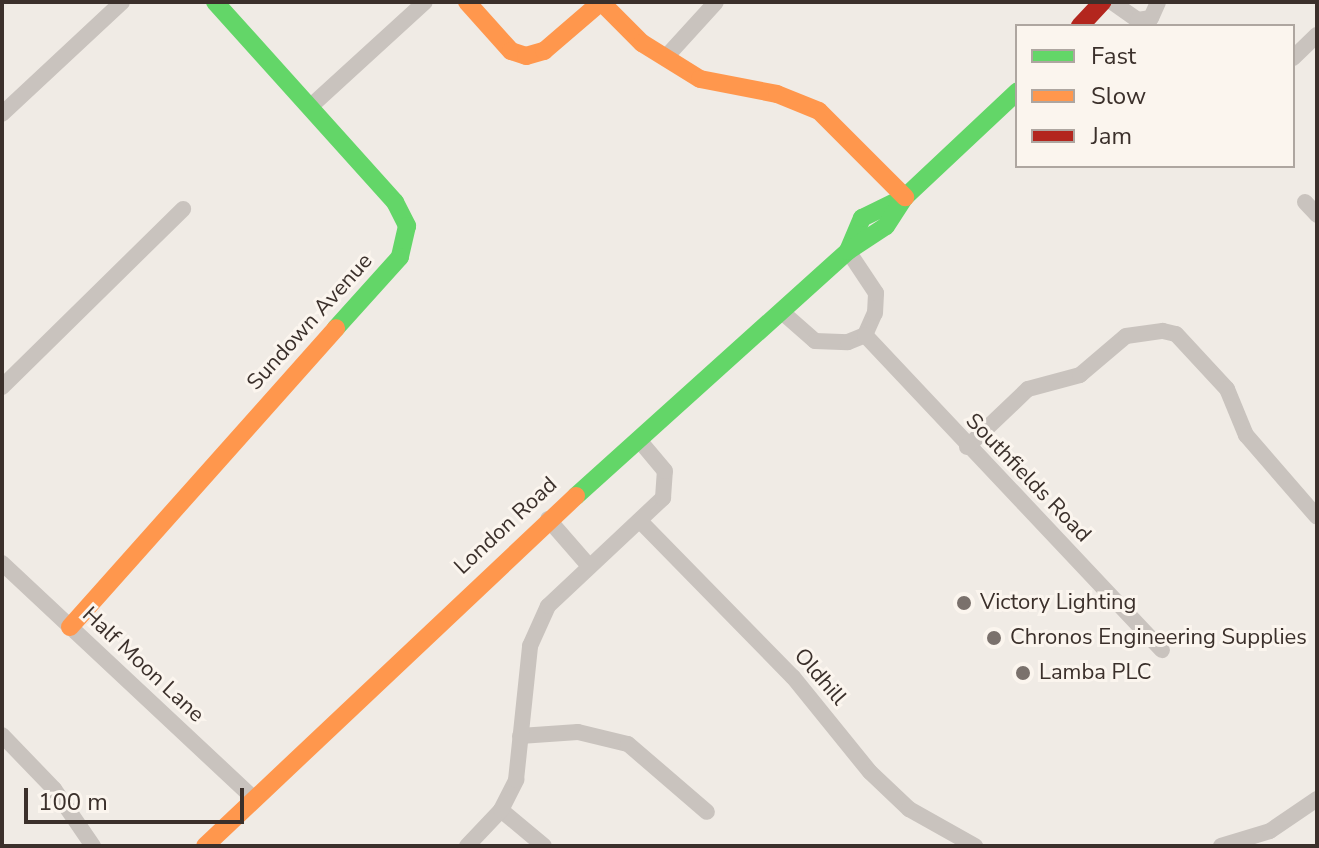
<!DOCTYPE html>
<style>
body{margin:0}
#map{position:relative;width:1319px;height:848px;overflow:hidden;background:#f0ebe5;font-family:"Nunito Sans",sans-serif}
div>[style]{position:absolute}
.street>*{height:16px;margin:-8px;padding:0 8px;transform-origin:8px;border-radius:8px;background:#c9c3be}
.fast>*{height:18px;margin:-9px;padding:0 9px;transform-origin:9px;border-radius:9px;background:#63d668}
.slow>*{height:18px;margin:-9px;padding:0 9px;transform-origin:9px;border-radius:9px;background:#ff974d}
.jam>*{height:18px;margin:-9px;padding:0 9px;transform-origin:9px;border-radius:9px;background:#b3261e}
.dots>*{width:22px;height:22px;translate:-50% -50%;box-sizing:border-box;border:4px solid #fbf5ee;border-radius:50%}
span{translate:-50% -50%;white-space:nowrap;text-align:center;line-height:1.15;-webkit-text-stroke:6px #fbf5ee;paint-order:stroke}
.street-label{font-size:22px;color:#3b302b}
.poi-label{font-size:22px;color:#3b302b}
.left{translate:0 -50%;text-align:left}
.frame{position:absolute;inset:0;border:4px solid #3b302b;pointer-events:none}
.legend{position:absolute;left:1015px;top:24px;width:280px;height:144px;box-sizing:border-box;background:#fbf5ee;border:2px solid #aea6a0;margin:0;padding:10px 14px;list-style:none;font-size:24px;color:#3b302b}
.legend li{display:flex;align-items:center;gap:16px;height:40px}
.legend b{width:40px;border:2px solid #aea6a0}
.scale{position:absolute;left:24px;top:788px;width:220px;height:36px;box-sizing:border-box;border:4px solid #3b302b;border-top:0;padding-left:10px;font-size:24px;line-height:28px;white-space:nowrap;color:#3b302b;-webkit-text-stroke:6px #fbf5ee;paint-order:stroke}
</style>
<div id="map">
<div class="street">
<div style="left:1112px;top:2px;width:32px;rotate:35deg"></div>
<div style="left:1138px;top:20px;width:13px;rotate:-9deg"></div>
<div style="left:1151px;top:18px;width:17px;rotate:-66deg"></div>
<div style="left:666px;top:57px;width:74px;rotate:-47.7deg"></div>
<div style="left:1293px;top:58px;width:33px;rotate:-44deg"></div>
<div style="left:311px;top:106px;width:154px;rotate:-42.4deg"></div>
<div style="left:2px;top:114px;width:164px;rotate:-43deg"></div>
<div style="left:1305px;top:202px;width:18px;rotate:47deg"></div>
<div style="left:782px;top:312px;width:44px;rotate:41.3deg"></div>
<div style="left:815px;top:341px;width:33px;rotate:2deg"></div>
<div style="left:848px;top:342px;width:18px;rotate:-22deg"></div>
<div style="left:865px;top:335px;width:24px;rotate:-66deg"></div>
<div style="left:875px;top:313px;width:20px;rotate:-87deg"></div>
<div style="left:876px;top:293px;width:50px;rotate:-123.7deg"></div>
<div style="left:865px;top:335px;width:433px;rotate:46.7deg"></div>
<div style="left:2px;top:387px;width:254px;rotate:-44.5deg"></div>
<div style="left:967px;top:447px;width:84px;rotate:-43.6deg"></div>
<div style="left:1028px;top:389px;width:54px;rotate:-15.1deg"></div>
<div style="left:1080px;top:375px;width:60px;rotate:-40.3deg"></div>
<div style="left:1126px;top:336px;width:37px;rotate:-8deg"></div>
<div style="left:1163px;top:331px;width:13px;rotate:13deg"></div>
<div style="left:1176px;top:334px;width:75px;rotate:47.2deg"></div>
<div style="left:1227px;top:389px;width:50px;rotate:67.6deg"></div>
<div style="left:1246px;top:435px;width:108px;rotate:49.1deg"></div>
<div style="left:548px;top:519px;width:62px;rotate:48.9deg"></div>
<div style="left:641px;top:522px;width:217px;rotate:45.6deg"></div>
<div style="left:793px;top:677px;width:122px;rotate:51deg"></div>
<div style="left:870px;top:772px;width:54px;rotate:43.5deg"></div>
<div style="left:909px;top:809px;width:76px;rotate:29.3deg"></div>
<div style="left:2px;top:563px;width:345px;rotate:43.1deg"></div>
<div style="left:2px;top:735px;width:75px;rotate:46.1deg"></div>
<div style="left:54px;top:789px;width:69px;rotate:55.6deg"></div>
<div style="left:520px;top:736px;width:58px;rotate:-3.9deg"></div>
<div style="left:578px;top:732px;width:51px;rotate:13.5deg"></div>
<div style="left:628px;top:744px;width:104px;rotate:40.7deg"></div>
<div style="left:501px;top:810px;width:56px;rotate:39.9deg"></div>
<div style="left:467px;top:846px;width:50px;rotate:-46.6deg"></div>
<div style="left:501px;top:810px;width:34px;rotate:-63deg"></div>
<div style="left:516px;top:780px;width:135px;rotate:-84deg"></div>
<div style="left:530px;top:646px;width:44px;rotate:-65.8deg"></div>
<div style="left:548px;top:606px;width:158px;rotate:-43.2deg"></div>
<div style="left:663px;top:498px;width:27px;rotate:-86deg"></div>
<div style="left:665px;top:471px;width:38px;rotate:-130deg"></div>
<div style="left:1221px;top:846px;width:51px;rotate:-17deg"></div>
<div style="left:1270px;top:831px;width:57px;rotate:-34.2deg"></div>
</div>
<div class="fast">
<div style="left:215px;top:2px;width:269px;rotate:48deg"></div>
<div style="left:395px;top:202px;width:27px;rotate:63deg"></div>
<div style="left:407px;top:226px;width:32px;rotate:103deg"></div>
<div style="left:400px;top:257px;width:96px;rotate:132deg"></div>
<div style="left:848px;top:251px;width:36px;rotate:-67deg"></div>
<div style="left:862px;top:218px;width:46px;rotate:-26deg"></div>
<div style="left:576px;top:496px;width:366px;rotate:-42deg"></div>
<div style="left:848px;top:251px;width:45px;rotate:-33.3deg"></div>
<div style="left:886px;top:226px;width:35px;rotate:-57deg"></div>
<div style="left:905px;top:197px;width:154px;rotate:-43.2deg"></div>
</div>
<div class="slow">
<div style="left:467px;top:2px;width:66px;rotate:48.1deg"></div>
<div style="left:511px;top:51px;width:16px;rotate:18deg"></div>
<div style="left:526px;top:56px;width:19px;rotate:-16deg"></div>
<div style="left:544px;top:51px;width:75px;rotate:-40.7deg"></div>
<div style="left:601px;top:2px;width:58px;rotate:45deg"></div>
<div style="left:642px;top:43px;width:68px;rotate:31.8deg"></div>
<div style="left:700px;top:79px;width:78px;rotate:11deg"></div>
<div style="left:777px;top:94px;width:45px;rotate:22deg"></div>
<div style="left:819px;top:111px;width:122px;rotate:45deg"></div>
<div style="left:70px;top:627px;width:400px;rotate:-48.3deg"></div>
<div style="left:205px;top:846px;width:510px;rotate:-43.33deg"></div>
</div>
<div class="jam">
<div style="left:1080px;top:26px;width:33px;rotate:-47deg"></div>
</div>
<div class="dots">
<div style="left:964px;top:603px;background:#7a716c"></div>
<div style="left:994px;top:638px;background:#7a716c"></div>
<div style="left:1023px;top:673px;background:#7a716c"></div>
</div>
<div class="street-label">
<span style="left:310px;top:322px;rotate:-48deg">Sundown Avenue</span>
<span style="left:1028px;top:478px;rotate:46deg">Southfields Road</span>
<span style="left:506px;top:526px;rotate:-43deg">London Road</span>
<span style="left:143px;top:665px;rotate:43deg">Half Moon Lane</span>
<span style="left:820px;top:677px;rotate:49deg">Oldhill</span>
</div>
<div class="poi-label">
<span class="left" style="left:980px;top:603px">Victory Lighting</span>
<span class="left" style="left:1010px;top:638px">Chronos Engineering Supplies</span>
<span class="left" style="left:1039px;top:673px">Lamba PLC</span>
</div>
<div class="frame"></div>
<ul class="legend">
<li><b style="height:10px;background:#63d668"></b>Fast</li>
<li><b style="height:10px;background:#ff974d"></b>Slow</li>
<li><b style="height:10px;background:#b3261e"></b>Jam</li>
</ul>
<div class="scale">100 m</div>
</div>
